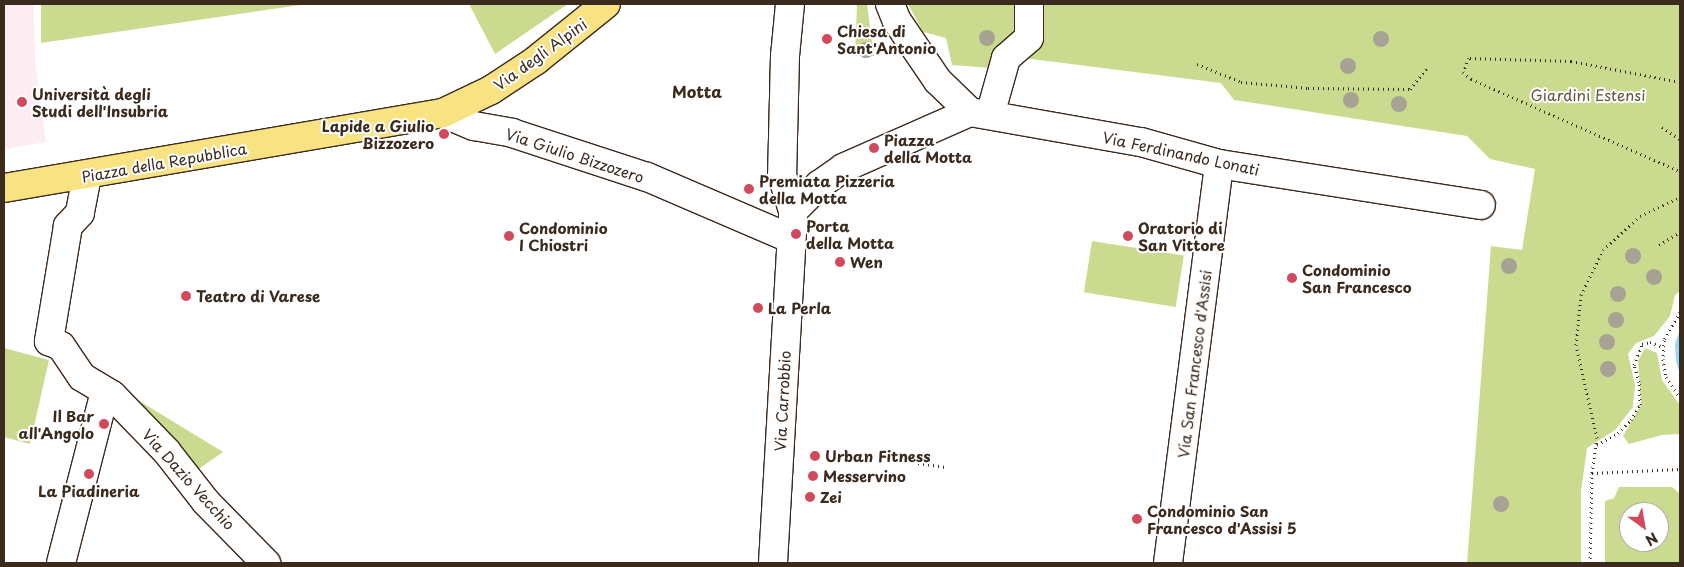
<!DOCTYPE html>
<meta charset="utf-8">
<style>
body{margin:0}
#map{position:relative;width:1684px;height:567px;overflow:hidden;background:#fff;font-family:"Playpen Sans",sans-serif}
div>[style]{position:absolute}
.built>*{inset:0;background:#fdecf2}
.green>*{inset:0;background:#cadb8f;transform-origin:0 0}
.water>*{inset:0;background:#93d8f4}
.path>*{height:3px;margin-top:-1.5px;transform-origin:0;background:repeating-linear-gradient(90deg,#3b2a1e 0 1px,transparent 0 5px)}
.roads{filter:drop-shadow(1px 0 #3b2a1e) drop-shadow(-1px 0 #3b2a1e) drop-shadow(0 1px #3b2a1e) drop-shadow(0 -1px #3b2a1e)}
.minor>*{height:28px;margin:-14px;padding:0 14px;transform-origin:14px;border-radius:14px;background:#fff}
.major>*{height:28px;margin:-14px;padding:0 14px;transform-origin:14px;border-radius:14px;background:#f8e281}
.trees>*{width:16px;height:16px;margin:-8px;border-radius:50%;background:#a7a293}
.dots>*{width:14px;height:14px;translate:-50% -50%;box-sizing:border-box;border:2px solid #fff;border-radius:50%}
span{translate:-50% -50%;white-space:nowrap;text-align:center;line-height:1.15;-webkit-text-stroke:4px #fff;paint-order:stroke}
.poi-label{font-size:15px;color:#3b2a1e;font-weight:700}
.left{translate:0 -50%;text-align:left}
.right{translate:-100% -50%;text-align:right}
.street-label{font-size:15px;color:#3b2a1e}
.park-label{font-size:15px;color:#5f563a}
.neighbourhood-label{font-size:16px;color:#3b2a1e;font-weight:700}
.frame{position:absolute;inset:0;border:5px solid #3b2a1e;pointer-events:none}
.north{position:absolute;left:1619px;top:502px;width:50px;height:50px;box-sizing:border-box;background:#fff;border:1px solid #b1aaa5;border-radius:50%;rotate:148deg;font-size:14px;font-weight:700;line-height:20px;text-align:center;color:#3b2a1e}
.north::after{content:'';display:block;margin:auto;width:18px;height:22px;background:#d1495b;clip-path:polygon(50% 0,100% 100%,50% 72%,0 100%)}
</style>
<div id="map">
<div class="built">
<div style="clip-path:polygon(4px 4px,34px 4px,35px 61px,46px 142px,4px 149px)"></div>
</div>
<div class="green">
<div style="clip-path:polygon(41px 4px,307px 4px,41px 43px)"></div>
<div style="clip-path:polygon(469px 4px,568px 4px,495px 54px)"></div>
<div style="clip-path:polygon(857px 4px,867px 4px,874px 56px,855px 56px)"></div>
<div style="clip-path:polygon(908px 4px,1680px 4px,1680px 291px,1675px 295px,1670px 316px,1654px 336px,1636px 343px,1628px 354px,1635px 385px,1633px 407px,1615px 430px,1587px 448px,1581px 491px,1581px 563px,1467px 563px,1491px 246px,1522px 250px,1535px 169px,1490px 159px,1467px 136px,1234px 100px,1221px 83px,1009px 56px,991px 68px,952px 65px,946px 38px,923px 32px)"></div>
<div style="left:1092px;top:241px;width:93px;height:52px;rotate:9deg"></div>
<div style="clip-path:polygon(4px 348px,49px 360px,30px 444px,4px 437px)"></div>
<div style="clip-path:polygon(1645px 348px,1657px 353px,1662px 380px,1680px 405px,1680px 434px,1662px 435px,1629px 444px,1623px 436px,1641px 405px,1638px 361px)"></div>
<div style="clip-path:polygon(120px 389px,223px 452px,193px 473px)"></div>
<div style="clip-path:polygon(evenodd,1619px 487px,1672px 487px,1680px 494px,1680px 563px,1605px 563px,1605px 501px,1614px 498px,1619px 487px,1629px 512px,1659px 512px,1659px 542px,1629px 542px,1629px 512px)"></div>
</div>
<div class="water">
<div style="clip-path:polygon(1680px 330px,1680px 374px,1676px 361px,1675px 344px)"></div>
</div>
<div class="path">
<div style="left:1197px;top:64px;width:48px;rotate:22.2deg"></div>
<div style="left:1241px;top:82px;width:67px;rotate:5.1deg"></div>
<div style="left:1308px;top:88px;width:102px;rotate:0.6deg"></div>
<div style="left:1410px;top:89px;width:27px;rotate:-51deg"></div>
<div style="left:1680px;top:82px;width:111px;rotate:-169.1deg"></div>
<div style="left:1571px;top:61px;width:102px;rotate:-178.3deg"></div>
<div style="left:1469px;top:58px;width:15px;rotate:113deg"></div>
<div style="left:1463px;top:72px;width:11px;rotate:41deg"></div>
<div style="left:1471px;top:79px;width:228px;rotate:23.8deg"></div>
<div style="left:1662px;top:127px;width:22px;rotate:34deg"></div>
<div style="left:1659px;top:245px;width:25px;rotate:-32deg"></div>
<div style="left:1680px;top:312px;width:32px;rotate:120deg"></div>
<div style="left:1664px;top:340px;width:19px;rotate:93deg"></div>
<div style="left:1663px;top:359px;width:18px;rotate:81deg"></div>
<div style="left:1666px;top:377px;width:25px;rotate:56deg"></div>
<div style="left:1597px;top:445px;width:24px;rotate:-30deg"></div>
<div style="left:1618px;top:433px;width:18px;rotate:-45deg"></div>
<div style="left:1631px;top:420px;width:17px;rotate:-59deg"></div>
<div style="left:1640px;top:405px;width:23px;rotate:-92deg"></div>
<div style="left:1639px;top:382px;width:18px;rotate:-106deg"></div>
<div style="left:1634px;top:365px;width:22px;rotate:-69deg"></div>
<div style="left:1642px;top:344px;width:8px;rotate:-14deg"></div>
<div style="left:1650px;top:342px;width:14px;rotate:21deg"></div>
<div style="left:918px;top:463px;width:28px;rotate:8deg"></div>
<div style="left:1592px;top:473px;width:88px;rotate:-2.6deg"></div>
<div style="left:1590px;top:563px;width:90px;rotate:-88.7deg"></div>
<div style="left:1592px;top:473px;width:35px;rotate:-82deg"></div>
<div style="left:1597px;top:438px;width:95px;rotate:-102.7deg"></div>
<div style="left:1576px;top:345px;width:50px;rotate:-84.3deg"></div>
<div style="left:1581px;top:295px;width:50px;rotate:-63.9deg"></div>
<div style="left:1603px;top:250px;width:50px;rotate:-42.6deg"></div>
<div style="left:1640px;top:216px;width:44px;rotate:-25.4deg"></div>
</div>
<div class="roads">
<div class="minor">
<div style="left:790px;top:4px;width:52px;rotate:95.5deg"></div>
<div style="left:785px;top:56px;width:119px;rotate:91.4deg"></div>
<div style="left:782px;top:175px;width:38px;rotate:73deg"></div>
<div style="left:890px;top:4px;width:18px;rotate:68deg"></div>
<div style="left:897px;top:21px;width:73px;rotate:55.7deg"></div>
<div style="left:938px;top:81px;width:45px;rotate:44.1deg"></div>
<div style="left:970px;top:112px;width:174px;rotate:10deg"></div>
<div style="left:1141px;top:142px;width:81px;rotate:15.8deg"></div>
<div style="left:1219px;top:164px;width:265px;rotate:8.9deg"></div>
<div style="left:443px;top:113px;width:34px;rotate:23deg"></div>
<div style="left:474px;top:126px;width:39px;rotate:10deg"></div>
<div style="left:512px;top:133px;width:142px;rotate:18.1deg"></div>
<div style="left:647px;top:177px;width:155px;rotate:23.2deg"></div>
<div style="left:990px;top:115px;width:59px;rotate:-74.3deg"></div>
<div style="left:1006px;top:58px;width:30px;rotate:-41deg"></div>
<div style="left:1029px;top:38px;width:34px;rotate:-90deg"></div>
<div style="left:87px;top:176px;width:38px;rotate:101deg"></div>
<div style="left:80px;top:213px;width:18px;rotate:133deg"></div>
<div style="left:68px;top:226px;width:117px;rotate:99.4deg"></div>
<div style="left:49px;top:341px;width:13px;rotate:23deg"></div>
<div style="left:61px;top:346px;width:37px;rotate:56deg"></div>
<div style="left:82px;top:377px;width:35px;rotate:31deg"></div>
<div style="left:112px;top:395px;width:79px;rotate:46deg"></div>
<div style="left:167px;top:452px;width:63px;rotate:52deg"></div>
<div style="left:206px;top:502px;width:86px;rotate:45.5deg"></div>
<div style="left:61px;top:563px;width:177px;rotate:-75.6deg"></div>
<div style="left:773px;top:563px;width:353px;rotate:-86.7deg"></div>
<div style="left:793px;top:211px;width:37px;rotate:-45deg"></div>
<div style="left:819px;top:185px;width:29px;rotate:-35deg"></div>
<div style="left:843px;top:168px;width:139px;rotate:-23.8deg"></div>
<div style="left:1168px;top:563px;width:402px;rotate:-82.7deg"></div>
</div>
<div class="major">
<div style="left:4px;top:188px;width:445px;rotate:-9.7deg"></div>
<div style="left:443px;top:113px;width:53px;rotate:-25.6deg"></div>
<div style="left:491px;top:90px;width:53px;rotate:-33.4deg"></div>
<div style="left:535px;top:61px;width:91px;rotate:-38.8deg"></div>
</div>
</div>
<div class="trees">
<div style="left:987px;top:38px"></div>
<div style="left:1381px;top:39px"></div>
<div style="left:866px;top:50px"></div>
<div style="left:1348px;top:66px"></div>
<div style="left:1351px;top:100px"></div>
<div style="left:1399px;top:104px"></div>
<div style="left:1633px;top:256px"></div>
<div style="left:1509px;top:266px"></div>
<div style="left:1654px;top:277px"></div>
<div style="left:1618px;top:294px"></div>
<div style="left:1616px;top:320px"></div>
<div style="left:1607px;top:342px"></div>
<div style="left:1608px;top:369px"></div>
<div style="left:1501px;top:504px"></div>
</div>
<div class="dots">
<div style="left:827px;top:39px;background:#d1495b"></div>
<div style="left:22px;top:102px;background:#d1495b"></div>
<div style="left:444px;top:134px;background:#d1495b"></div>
<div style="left:874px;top:148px;background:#d1495b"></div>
<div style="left:749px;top:189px;background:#d1495b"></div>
<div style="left:796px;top:234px;background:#d1495b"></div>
<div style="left:509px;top:236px;background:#d1495b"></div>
<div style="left:1128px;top:236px;background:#d1495b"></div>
<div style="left:840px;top:262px;background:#d1495b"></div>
<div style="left:1292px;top:278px;background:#d1495b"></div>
<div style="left:186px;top:296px;background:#d1495b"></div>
<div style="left:758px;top:308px;background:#d1495b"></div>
<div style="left:104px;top:424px;background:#d1495b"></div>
<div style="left:815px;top:456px;background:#d1495b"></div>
<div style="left:89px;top:474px;background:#d1495b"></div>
<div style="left:813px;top:476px;background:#d1495b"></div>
<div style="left:810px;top:497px;background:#d1495b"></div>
<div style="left:1137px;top:519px;background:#d1495b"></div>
</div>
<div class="poi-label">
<span class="left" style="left:837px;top:39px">Chiesa di<br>Sant'Antonio</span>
<span class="left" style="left:32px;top:102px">Università degli<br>Studi dell'Insubria</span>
<span class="right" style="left:434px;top:134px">Lapide a Giulio<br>Bizzozero</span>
<span class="left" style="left:884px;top:148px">Piazza<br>della Motta</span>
<span class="left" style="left:759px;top:189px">Premiata Pizzeria<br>della Motta</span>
<span class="left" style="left:806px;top:234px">Porta<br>della Motta</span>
<span class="left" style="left:519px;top:236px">Condominio<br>I Chiostri</span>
<span class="left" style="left:1138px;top:236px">Oratorio di<br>San Vittore</span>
<span class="left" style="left:850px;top:262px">Wen</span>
<span class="left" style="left:1302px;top:278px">Condominio<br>San Francesco</span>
<span class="left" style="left:196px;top:296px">Teatro di Varese</span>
<span class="left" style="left:768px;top:308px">La Perla</span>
<span class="right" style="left:94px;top:424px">Il Bar<br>all'Angolo</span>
<span class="left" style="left:825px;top:456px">Urban Fitness</span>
<span class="left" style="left:823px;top:476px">Messervino</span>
<span style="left:89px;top:491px">La Piadineria</span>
<span class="left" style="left:820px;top:497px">Zei</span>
<span class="left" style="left:1147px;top:519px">Condominio San<br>Francesco d'Assisi 5</span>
</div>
<div class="street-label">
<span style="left:540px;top:54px;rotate:-36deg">Via degli Alpini</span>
<span style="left:1181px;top:153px;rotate:12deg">Via Ferdinando Lonati</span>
<span style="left:575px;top:155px;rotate:18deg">Via Giulio Bizzozero</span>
<span style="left:164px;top:162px;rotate:-10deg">Piazza della Repubblica</span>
<span style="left:1194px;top:364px;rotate:-83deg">Via San Francesco d'Assisi</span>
<span style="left:782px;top:401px;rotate:-87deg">Via Carrobbio</span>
<span style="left:189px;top:479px;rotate:48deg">Via Dazio Vecchio</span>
</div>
<div class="park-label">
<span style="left:1588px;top:95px">Giardini Estensi</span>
</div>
<div class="neighbourhood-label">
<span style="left:697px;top:91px">Motta</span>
</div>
<div class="frame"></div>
<div class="north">N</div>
</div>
